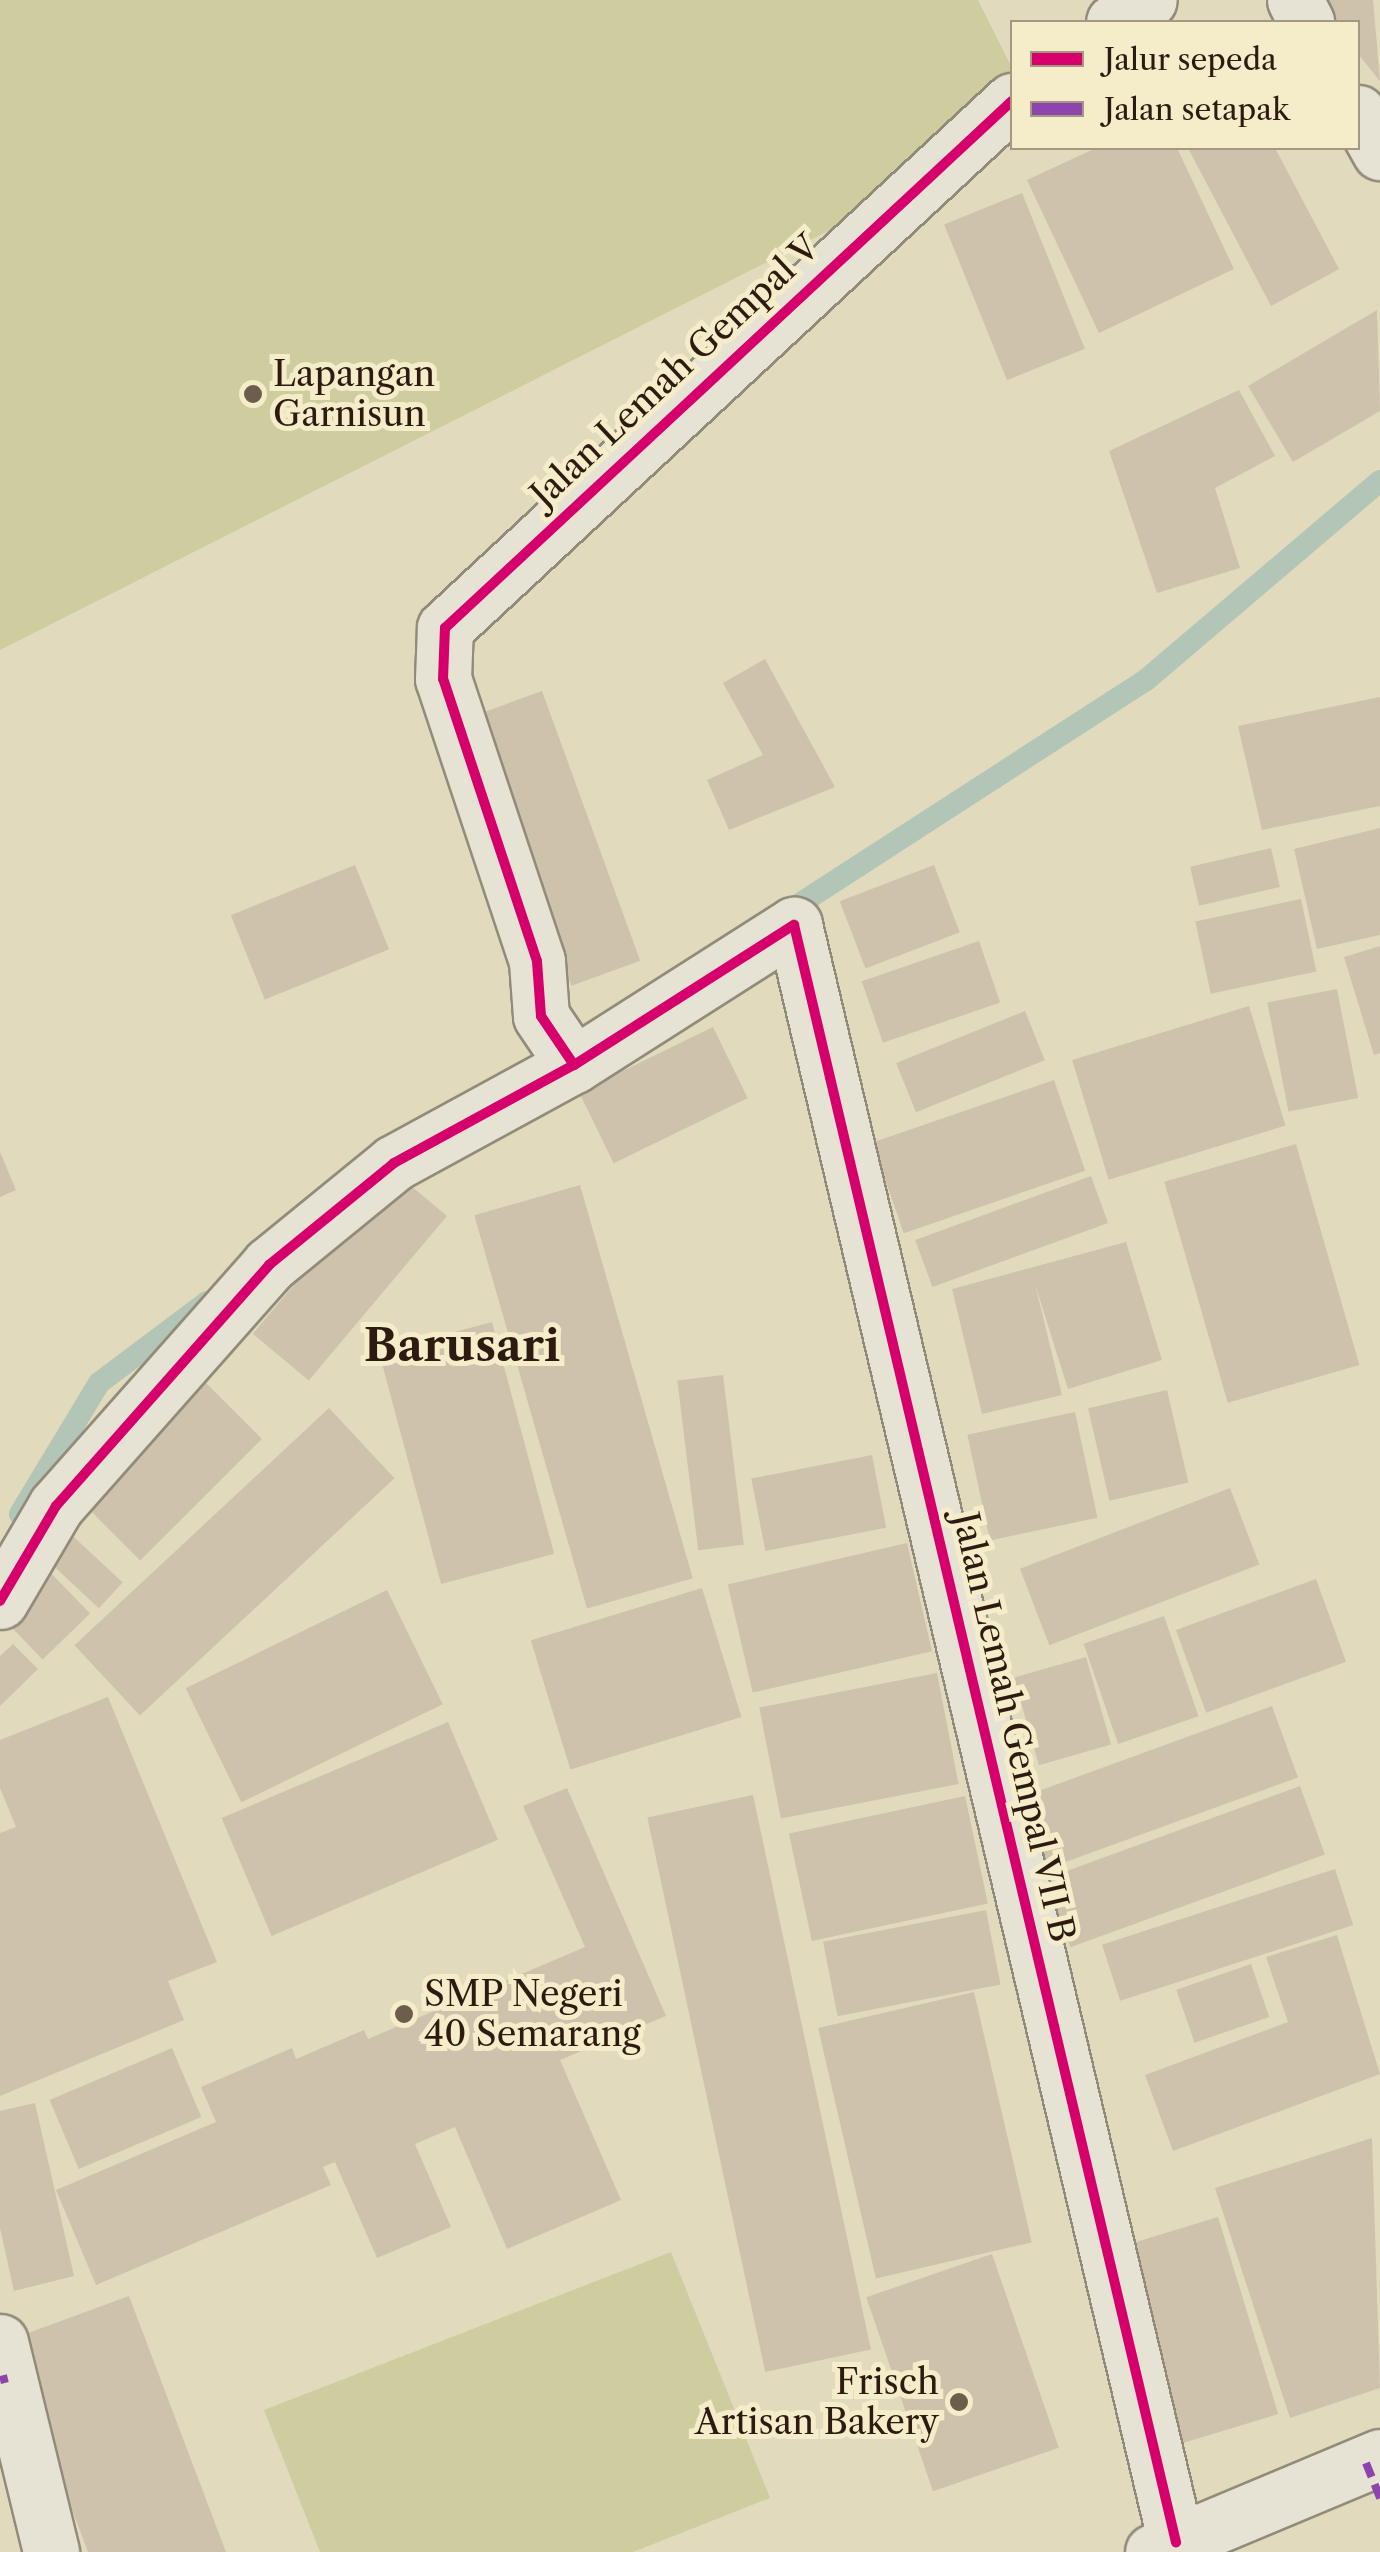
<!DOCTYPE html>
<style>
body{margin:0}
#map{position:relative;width:1380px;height:2552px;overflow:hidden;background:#e1dabd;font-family:"Libre Caslon Text",serif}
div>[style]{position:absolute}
.green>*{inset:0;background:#cecd9f}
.stream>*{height:22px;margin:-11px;padding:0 11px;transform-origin:11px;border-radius:11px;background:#b2c5b7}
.building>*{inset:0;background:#cec2ad;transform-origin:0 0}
.roads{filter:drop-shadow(2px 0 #928b7a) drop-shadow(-2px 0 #928b7a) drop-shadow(0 2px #928b7a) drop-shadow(0 -2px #928b7a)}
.minor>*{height:55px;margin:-27.5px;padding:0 27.5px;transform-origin:27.5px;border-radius:27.5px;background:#e6e2d4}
.quiet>*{height:8px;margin-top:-4px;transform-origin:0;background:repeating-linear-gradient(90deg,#8e44ad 0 15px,transparent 0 23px)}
.cycleway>*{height:10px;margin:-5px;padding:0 5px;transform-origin:5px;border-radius:5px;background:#d6006c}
.dots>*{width:28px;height:28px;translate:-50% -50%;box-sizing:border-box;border:5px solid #f5ecca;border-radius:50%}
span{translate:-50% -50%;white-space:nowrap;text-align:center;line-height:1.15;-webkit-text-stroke:10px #f5ecca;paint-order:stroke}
.street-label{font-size:35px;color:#2d1a11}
.poi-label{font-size:35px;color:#2d1a11}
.left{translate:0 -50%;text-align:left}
.right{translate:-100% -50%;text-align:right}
.district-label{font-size:45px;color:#2d1a11;font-weight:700}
.legend{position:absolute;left:1010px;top:20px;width:350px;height:130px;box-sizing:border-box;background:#f5ecca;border:2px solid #a59880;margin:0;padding:12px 18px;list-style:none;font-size:30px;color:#2d1a11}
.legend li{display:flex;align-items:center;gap:20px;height:50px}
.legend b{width:50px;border:2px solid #a59880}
</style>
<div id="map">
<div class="green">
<div style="clip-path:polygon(0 0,978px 0,1012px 68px,1012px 138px,0 650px)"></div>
<div style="clip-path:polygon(671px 2252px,770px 2498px,633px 2552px,320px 2552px,264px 2410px)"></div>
</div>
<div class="stream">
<div style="left:781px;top:916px;width:435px;rotate:-32.9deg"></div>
<div style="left:1146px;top:680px;width:307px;rotate:-40.4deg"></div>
<div style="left:20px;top:1514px;width:153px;rotate:-58.9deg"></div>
<div style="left:99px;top:1383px;width:135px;rotate:-36.9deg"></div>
</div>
<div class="building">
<div style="clip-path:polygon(1313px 0,1373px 0,1380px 81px,1358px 54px,1358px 22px,1331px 22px)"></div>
<div style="clip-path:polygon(1096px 148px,1177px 148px,1234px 269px,1099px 333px,1027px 180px)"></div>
<div style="clip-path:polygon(1188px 148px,1275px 148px,1339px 269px,1271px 306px)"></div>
<div style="left:1022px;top:193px;width:168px;height:84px;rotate:68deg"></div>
<div style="clip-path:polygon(1377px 310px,1380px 411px,1293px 462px,1248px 386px)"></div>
<div style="clip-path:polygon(1239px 390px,1275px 456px,1215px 488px,1240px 568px,1157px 593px,1109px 451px)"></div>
<div style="clip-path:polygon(765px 659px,835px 787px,729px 830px,707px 780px,763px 755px,723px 683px)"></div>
<div style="left:542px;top:691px;width:287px;height:73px;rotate:70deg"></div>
<div style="clip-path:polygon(1380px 697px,1380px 806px,1262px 830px,1238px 726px)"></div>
<div style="clip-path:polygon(1380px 828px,1380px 935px,1317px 949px,1294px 849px)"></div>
<div style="left:1271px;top:848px;width:40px;height:83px;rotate:77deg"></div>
<div style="left:355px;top:865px;width:91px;height:134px;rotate:68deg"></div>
<div style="left:934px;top:865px;width:72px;height:101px;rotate:69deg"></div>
<div style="left:1301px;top:899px;width:74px;height:108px;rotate:78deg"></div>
<div style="left:979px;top:941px;width:65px;height:124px;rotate:71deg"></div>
<div style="clip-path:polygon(1380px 946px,1380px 1053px,1374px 1055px,1344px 957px)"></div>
<div style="left:1337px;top:989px;width:111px;height:71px;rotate:79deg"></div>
<div style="left:1249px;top:1006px;width:125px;height:185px;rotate:73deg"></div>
<div style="left:1025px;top:1011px;width:53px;height:139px;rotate:68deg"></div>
<div style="left:713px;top:1027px;width:79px;height:149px;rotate:64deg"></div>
<div style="left:1054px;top:1080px;width:96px;height:192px;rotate:71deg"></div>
<div style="left:1296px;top:1144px;width:230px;height:137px;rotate:74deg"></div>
<div style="clip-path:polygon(0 1152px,16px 1190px,0 1197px)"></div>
<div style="left:391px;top:1169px;width:73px;height:215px;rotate:40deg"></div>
<div style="left:1091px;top:1176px;width:50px;height:187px;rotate:70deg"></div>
<div style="left:580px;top:1185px;width:409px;height:110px;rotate:74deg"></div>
<div style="clip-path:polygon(1126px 1242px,1162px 1360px,1068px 1389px,1035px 1284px,1062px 1395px,982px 1414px,952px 1289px)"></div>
<div style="left:492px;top:1322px;width:240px;height:117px;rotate:75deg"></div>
<div style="left:194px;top:1371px;width:96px;height:172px;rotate:45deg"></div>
<div style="left:723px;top:1375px;width:171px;height:46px;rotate:83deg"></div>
<div style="left:1167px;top:1390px;width:95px;height:81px;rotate:77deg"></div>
<div style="left:329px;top:1408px;width:96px;height:348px;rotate:47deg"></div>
<div style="left:1075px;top:1412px;width:108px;height:110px;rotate:78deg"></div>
<div style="left:872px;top:1455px;width:74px;height:123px;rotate:79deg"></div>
<div style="left:1230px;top:1488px;width:82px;height:225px;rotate:69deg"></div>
<div style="left:62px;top:1526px;width:83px;height:35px;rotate:43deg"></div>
<div style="left:907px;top:1543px;width:111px;height:184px;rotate:77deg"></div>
<div style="left:47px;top:1569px;width:62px;height:66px;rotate:46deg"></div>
<div style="left:1316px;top:1579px;width:88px;height:149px;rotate:70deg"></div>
<div style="left:702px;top:1588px;width:135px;height:179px;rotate:73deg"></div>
<div style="left:387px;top:1590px;width:127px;height:224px;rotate:64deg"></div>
<div style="left:1164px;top:1616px;width:106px;height:85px;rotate:71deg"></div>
<div style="clip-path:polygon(13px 1644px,38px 1669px,0 1706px,0 1656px)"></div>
<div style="left:1086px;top:1657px;width:91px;height:75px;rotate:74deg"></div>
<div style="left:937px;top:1673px;width:113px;height:181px;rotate:79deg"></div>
<div style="clip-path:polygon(108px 1697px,217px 1962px,168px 1981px,184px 2020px,0 2096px,0 1833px,16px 1827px,0 1788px,0 1740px)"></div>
<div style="left:1272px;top:1706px;width:76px;height:273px;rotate:70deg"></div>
<div style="left:448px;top:1722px;width:128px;height:246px;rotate:67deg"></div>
<div style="left:1300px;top:1786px;width:73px;height:271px;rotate:70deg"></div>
<div style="clip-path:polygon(567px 1788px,666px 2016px,560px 2060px,621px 2200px,507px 2249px,455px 2127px,415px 2144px,451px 2227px,377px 2258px,335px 2162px,323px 2167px,331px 2185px,96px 2285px,56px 2190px,216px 2122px,201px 2087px,292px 2048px,296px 2059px,364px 2030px,368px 2039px,585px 1947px,523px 1806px)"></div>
<div style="left:753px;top:1795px;width:567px;height:108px;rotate:78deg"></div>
<div style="left:965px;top:1796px;width:110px;height:180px;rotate:78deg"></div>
<div style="left:1335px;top:1869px;width:59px;height:245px;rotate:72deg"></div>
<div style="left:986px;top:1910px;width:76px;height:166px;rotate:79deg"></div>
<div style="clip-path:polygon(1337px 1935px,1380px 2074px,1173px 2151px,1145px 2075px,1288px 2022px,1266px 1957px)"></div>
<div style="left:1251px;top:1964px;width:56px;height:79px;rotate:71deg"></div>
<div style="left:974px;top:1992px;width:257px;height:160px;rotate:77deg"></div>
<div style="left:172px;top:2048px;width:75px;height:133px;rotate:67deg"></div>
<div style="clip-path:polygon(35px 2103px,74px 2276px,14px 2291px,0 2228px,0 2111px)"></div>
<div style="clip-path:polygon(1372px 2138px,1380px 2388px,1290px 2418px,1215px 2188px)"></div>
<div style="left:1218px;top:2217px;width:206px;height:109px;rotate:73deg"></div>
<div style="left:992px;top:2254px;width:205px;height:133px;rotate:71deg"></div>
<div style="clip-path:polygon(129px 2296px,226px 2552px,88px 2552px,9px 2340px)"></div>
</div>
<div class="roads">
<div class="minor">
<div style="left:1295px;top:0;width:25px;rotate:63deg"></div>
<div style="left:1114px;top:22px;width:41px;rotate:-32.2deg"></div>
<div style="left:1358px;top:113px;width:45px;rotate:60.6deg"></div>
<div style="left:574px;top:1065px;width:59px;rotate:-124deg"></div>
<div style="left:541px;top:1016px;width:55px;rotate:-94.2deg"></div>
<div style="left:537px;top:961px;width:297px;rotate:-108.4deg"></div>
<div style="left:443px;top:679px;width:51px;rotate:-87.8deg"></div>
<div style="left:445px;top:628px;width:774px;rotate:-42.91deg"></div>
<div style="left:0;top:1601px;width:110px;rotate:-59.5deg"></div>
<div style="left:56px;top:1506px;width:322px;rotate:-48.5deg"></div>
<div style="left:269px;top:1265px;width:161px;rotate:-39.2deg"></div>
<div style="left:394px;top:1163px;width:205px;rotate:-28.6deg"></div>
<div style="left:574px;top:1065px;width:261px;rotate:-32.5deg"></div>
<div style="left:794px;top:925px;width:1662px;rotate:76.71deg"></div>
<div style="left:0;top:2342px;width:216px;rotate:76.3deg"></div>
<div style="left:1153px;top:2552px;width:246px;rotate:-22.7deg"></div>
</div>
</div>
<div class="quiet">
<div style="left:0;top:2380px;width:8px;rotate:-14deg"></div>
<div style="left:1366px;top:2463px;width:38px;rotate:68deg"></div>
</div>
<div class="cycleway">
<div style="left:574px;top:1065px;width:59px;rotate:-124deg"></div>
<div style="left:541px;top:1016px;width:55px;rotate:-94.2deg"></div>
<div style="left:537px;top:961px;width:297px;rotate:-108.4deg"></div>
<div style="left:443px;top:679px;width:51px;rotate:-87.8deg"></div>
<div style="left:445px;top:628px;width:774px;rotate:-42.91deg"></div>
<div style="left:0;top:1601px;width:110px;rotate:-59.5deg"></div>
<div style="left:56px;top:1506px;width:322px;rotate:-48.5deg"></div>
<div style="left:269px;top:1265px;width:161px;rotate:-39.2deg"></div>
<div style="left:394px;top:1163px;width:205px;rotate:-28.6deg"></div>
<div style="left:574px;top:1065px;width:261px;rotate:-32.5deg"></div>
<div style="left:794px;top:925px;width:1662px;rotate:76.71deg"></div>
</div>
<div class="dots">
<div style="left:253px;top:394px;background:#6c5d4d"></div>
<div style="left:404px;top:2014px;background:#6c5d4d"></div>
<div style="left:959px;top:2402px;background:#6c5d4d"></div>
</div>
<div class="street-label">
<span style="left:675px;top:371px;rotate:-43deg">Jalan Lemah Gempal V</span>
<span style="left:1014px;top:1727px;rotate:77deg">Jalan Lemah Gempal VII B</span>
</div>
<div class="poi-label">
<span class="left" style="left:273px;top:394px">Lapangan<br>Garnisun</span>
<span class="left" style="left:424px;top:2014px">SMP Negeri<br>40 Semarang</span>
<span class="right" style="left:939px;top:2402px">Frisch<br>Artisan Bakery</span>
</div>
<div class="district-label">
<span style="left:462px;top:1346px">Barusari</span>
</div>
<ul class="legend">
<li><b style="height:12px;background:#d6006c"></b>Jalur sepeda</li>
<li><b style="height:12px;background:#8e44ad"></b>Jalan setapak</li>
</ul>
</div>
